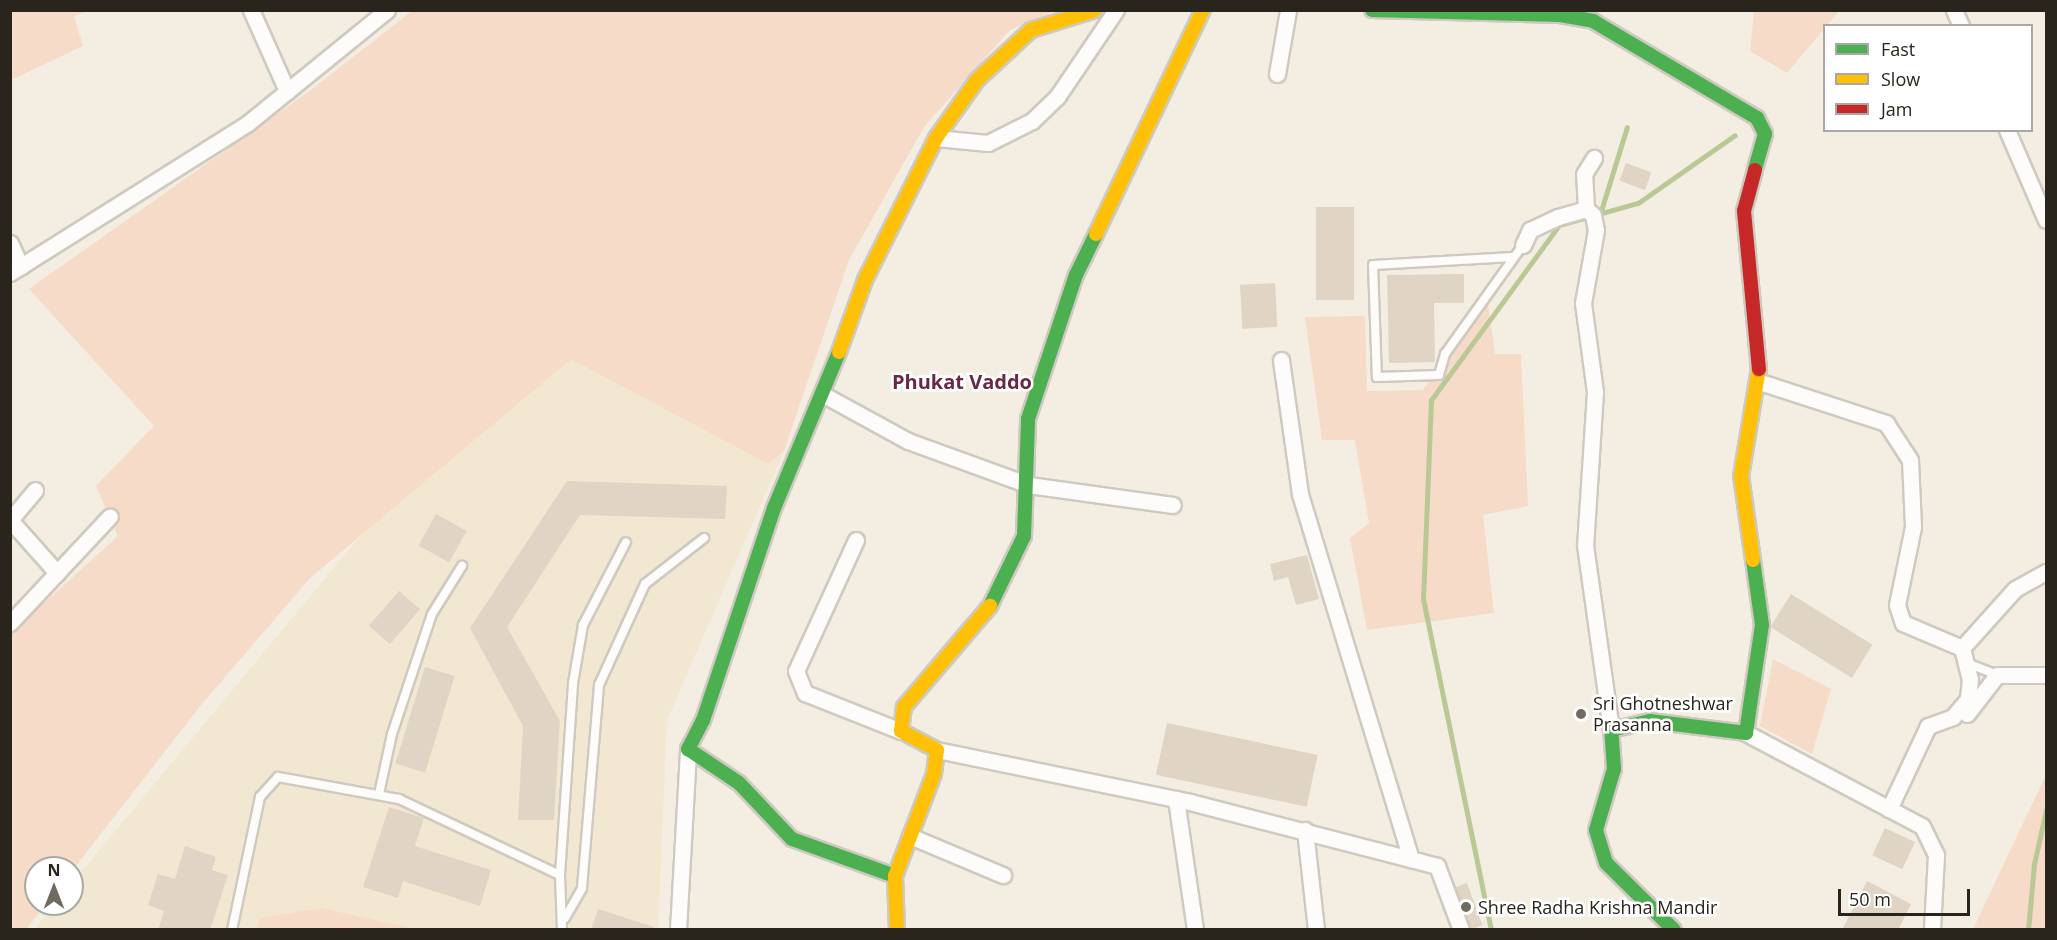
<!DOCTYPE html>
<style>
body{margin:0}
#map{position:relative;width:2057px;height:940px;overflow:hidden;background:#f3eee1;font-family:"Open Sans",sans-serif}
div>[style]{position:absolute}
.built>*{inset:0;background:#f2e8d2}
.green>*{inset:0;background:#f6dbc8}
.stream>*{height:5px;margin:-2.5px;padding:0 2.5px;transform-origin:2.5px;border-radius:2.5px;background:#bac895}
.building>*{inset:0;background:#e0d4c5;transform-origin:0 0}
.roads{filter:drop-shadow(2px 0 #cecac0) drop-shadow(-2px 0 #cecac0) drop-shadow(0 2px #cecac0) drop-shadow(0 -2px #cecac0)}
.lane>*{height:8px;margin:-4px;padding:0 4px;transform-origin:4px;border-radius:4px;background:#fdfcfa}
.street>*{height:15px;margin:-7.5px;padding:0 7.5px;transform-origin:7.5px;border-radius:7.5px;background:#fdfcfa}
.fast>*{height:14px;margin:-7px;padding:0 7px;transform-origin:7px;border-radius:7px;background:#4caf50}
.slow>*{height:14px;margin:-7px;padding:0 7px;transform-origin:7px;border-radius:7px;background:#ffc107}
.jam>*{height:14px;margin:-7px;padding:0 7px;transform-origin:7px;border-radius:7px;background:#c62828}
.dots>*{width:16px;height:16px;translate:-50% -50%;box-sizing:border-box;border:3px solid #fff;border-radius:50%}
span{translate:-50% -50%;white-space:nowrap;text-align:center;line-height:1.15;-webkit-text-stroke:5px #fff;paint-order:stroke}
.poi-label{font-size:18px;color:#29251c}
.left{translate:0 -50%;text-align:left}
.neighbourhood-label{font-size:20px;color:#6a2845;font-weight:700}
.frame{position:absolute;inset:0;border:12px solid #29251c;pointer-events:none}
.legend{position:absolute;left:1823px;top:24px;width:210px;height:108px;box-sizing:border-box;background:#fff;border:2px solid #a9a8a4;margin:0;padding:8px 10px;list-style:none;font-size:18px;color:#29251c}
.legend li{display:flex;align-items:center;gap:12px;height:30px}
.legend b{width:30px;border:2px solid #a9a8a4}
.north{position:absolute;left:24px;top:856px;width:60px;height:60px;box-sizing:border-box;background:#fff;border:2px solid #a9a8a4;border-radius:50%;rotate:0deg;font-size:16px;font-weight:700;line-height:24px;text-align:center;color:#29251c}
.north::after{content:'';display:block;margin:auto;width:21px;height:27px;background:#706b61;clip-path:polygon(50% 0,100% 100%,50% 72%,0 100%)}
.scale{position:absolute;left:1838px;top:889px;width:132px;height:27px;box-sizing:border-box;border:3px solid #29251c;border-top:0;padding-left:8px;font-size:18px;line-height:21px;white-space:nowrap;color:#29251c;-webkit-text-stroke:4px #fff;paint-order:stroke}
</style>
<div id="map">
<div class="built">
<div style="clip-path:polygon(557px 331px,740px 393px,784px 451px,667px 720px,658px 929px,34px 930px,55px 904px,72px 904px,72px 883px,417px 468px)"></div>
</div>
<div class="green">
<div style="clip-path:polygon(11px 10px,87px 11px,74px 16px,83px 46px,11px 80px)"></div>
<div style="clip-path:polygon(412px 11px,1055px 11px,1010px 30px,924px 127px,849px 260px,784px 451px,768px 464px,571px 359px,310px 578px,201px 705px,72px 871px,36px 868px,36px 904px,46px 904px,26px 929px,11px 929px,10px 634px,118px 536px,96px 486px,154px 426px,29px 289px,311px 90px)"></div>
<div style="clip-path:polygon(1754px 11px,1754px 10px,1839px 11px,1787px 73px,1750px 51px)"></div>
<div style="clip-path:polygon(1487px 296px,1495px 354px,1521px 354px,1528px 506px,1483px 515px,1494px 613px,1367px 630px,1350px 538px,1369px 523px,1355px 440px,1322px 440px,1305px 317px,1365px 316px,1367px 391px,1423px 390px)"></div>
<div style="clip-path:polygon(1773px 659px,1831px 689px,1812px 754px,1760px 726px)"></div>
<div style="clip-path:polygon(2046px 775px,2046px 929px,1973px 929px)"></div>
<div style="clip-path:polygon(321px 908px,415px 929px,257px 929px,260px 918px)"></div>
</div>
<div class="stream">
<div style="left:1600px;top:214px;width:91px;rotate:-72.8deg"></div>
<div style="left:1491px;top:930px;width:338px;rotate:-101.6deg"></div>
<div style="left:1423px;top:599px;width:199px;rotate:-87.7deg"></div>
<div style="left:1431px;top:400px;width:217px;rotate:-53.8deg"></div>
<div style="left:1559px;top:225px;width:82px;rotate:-15.6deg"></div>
<div style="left:1638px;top:203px;width:118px;rotate:-35deg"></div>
<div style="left:2028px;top:930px;width:66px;rotate:-84.8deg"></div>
<div style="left:2034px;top:864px;width:55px;rotate:-77.5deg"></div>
</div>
<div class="building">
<div style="left:1626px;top:163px;width:27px;height:19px;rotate:20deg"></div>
<div style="left:1316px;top:207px;width:38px;height:93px"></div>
<div style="clip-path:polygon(1464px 274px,1464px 303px,1434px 303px,1435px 362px,1389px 363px,1387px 275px)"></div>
<div style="left:1275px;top:283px;width:44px;height:35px;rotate:87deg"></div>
<div style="clip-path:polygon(567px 481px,727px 486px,725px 519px,580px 515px,507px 627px,560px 721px,554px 820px,518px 820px,523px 726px,470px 628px)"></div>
<div style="left:436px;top:514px;width:35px;height:36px;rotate:29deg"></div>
<div style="clip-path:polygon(1307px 555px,1319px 599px,1296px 605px,1288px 577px,1274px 581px,1270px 564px)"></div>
<div style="left:399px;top:591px;width:28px;height:46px;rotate:41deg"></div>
<div style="left:1791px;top:594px;width:96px;height:39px;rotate:32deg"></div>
<div style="left:425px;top:667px;width:31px;height:101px;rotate:17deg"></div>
<div style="left:1167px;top:723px;width:154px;height:53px;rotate:12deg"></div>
<div style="clip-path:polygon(389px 807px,424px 818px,415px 846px,491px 870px,480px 906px,403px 881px,398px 898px,363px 887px)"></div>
<div style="left:1885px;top:828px;width:33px;height:30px;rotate:25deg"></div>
<div style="clip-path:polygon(185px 846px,216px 857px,212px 870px,228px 875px,210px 930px,158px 930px,164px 911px,148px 905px,158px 874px,175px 879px)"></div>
<div style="clip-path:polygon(1867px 881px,1911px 904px,1898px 930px,1842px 930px)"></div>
<div style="left:1467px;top:883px;width:45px;height:13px;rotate:70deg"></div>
<div style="clip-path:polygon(598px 909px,654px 927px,653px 930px,591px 930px)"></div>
</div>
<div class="roads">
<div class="lane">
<div style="left:1513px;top:257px;width:140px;rotate:176.7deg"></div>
<div style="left:1373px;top:265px;width:112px;rotate:88deg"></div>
<div style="left:1377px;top:377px;width:62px;rotate:-1.8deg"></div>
<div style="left:1439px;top:375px;width:22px;rotate:-74deg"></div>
<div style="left:1445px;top:354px;width:134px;rotate:-54.4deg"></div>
<div style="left:1969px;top:664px;width:30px;rotate:21deg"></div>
<div style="left:379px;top:794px;width:61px;rotate:-77.8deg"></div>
<div style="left:392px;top:734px;width:126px;rotate:-71.6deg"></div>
<div style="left:432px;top:614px;width:57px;rotate:-58deg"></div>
<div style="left:565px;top:918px;width:34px;rotate:-60deg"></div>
<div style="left:582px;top:888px;width:204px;rotate:-85.2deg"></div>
<div style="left:599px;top:685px;width:111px;rotate:-65.5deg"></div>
<div style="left:645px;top:584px;width:75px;rotate:-37.9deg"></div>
<div style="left:232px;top:930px;width:136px;rotate:-78.1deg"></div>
<div style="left:260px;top:797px;width:27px;rotate:-48deg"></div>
<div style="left:278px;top:777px;width:123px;rotate:10.3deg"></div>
<div style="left:399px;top:799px;width:178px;rotate:25.3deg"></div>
<div style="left:562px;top:930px;width:55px;rotate:-92.1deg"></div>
<div style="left:560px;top:875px;width:192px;rotate:-86.1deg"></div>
<div style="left:573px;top:683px;width:59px;rotate:-80.2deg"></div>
<div style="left:583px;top:625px;width:93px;rotate:-62.6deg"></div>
</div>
<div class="street">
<div style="left:251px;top:10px;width:89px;rotate:66deg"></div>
<div style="left:1954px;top:10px;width:17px;rotate:66deg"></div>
<div style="left:1277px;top:74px;width:65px;rotate:-80.2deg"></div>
<div style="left:2007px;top:130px;width:98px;rotate:66.6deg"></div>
<div style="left:936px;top:138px;width:52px;rotate:5.5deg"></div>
<div style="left:988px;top:143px;width:49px;rotate:-26.6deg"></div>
<div style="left:1032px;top:121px;width:35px;rotate:-44deg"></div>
<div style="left:1057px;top:97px;width:105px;rotate:-55.9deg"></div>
<div style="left:1586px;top:209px;width:35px;rotate:-93deg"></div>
<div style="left:1584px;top:174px;width:19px;rotate:-58deg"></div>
<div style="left:10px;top:243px;width:26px;rotate:65deg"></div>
<div style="left:1523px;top:245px;width:17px;rotate:-65deg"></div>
<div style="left:1530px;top:230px;width:31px;rotate:-25deg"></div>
<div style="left:1558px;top:217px;width:29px;rotate:-16deg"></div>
<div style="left:1586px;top:209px;width:9px;rotate:41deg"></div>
<div style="left:1593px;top:215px;width:15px;rotate:79deg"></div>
<div style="left:1596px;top:230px;width:74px;rotate:100.1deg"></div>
<div style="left:1583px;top:303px;width:90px;rotate:82.3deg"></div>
<div style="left:1595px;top:392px;width:153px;rotate:93.7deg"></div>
<div style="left:1585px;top:545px;width:187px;rotate:82deg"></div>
<div style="left:10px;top:273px;width:281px;rotate:-32.2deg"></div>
<div style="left:248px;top:123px;width:179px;rotate:-39.1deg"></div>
<div style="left:1281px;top:360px;width:135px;rotate:81.9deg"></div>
<div style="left:1300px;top:494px;width:382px;rotate:73.1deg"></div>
<div style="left:1757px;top:381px;width:136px;rotate:18deg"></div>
<div style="left:1886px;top:423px;width:44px;rotate:57deg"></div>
<div style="left:1910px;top:460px;width:67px;rotate:87.4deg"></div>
<div style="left:1913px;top:527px;width:80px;rotate:101.6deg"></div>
<div style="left:1897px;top:605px;width:19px;rotate:72deg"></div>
<div style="left:1903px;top:623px;width:64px;rotate:23deg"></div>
<div style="left:1962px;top:648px;width:32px;rotate:76deg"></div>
<div style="left:1970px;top:679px;width:20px;rotate:96deg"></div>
<div style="left:1968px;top:699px;width:23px;rotate:130deg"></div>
<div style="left:1953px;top:717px;width:27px;rotate:160deg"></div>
<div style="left:1928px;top:726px;width:92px;rotate:115.2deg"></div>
<div style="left:824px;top:395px;width:96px;rotate:28.7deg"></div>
<div style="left:908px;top:441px;width:129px;rotate:20deg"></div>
<div style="left:1029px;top:485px;width:145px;rotate:7.9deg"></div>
<div style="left:10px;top:520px;width:71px;rotate:48.4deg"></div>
<div style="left:10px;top:520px;width:39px;rotate:-50deg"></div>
<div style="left:856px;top:540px;width:144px;rotate:114.6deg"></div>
<div style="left:796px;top:671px;width:24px;rotate:68deg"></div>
<div style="left:805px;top:693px;width:103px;rotate:21.6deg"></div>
<div style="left:10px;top:623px;width:146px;rotate:-46.9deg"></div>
<div style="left:1962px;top:648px;width:79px;rotate:-48.1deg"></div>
<div style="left:2015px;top:589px;width:35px;rotate:-29deg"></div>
<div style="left:1967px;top:714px;width:49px;rotate:-52.4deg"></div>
<div style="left:1997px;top:675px;width:49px"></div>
<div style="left:1746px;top:733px;width:199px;rotate:27.9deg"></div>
<div style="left:1922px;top:826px;width:32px;rotate:64deg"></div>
<div style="left:1936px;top:855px;width:75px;rotate:93.1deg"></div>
<div style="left:937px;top:750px;width:258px;rotate:11.6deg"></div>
<div style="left:1190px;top:802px;width:255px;rotate:14.5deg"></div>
<div style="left:1437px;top:866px;width:68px;rotate:69.4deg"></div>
<div style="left:1176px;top:799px;width:132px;rotate:81.7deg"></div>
<div style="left:1305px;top:830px;width:101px;rotate:83.7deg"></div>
<div style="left:910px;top:836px;width:101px;rotate:22.8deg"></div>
<div style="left:678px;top:930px;width:181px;rotate:-86.8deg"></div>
</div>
<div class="fast">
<div style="left:1372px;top:10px;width:188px;rotate:1.5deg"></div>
<div style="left:1560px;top:15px;width:34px;rotate:10deg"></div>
<div style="left:1593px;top:21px;width:191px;rotate:30.6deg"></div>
<div style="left:1757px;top:118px;width:18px;rotate:63deg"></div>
<div style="left:1765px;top:134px;width:37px;rotate:106deg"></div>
<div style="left:839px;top:352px;width:169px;rotate:112.6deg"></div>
<div style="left:774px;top:508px;width:224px;rotate:108.5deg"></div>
<div style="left:703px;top:720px;width:33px;rotate:117deg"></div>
<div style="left:688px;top:749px;width:61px;rotate:33.7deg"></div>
<div style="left:739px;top:783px;width:77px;rotate:46.6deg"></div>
<div style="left:792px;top:839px;width:109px;rotate:19.8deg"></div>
<div style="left:990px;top:606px;width:78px;rotate:-64.1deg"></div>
<div style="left:1024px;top:536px;width:117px;rotate:-88deg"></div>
<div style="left:1028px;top:419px;width:152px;rotate:-71.6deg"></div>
<div style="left:1076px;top:275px;width:46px;rotate:-64deg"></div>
<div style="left:1674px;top:930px;width:95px;rotate:-135.4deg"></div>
<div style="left:1606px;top:863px;width:34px;rotate:-107deg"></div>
<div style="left:1596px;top:830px;width:64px;rotate:-73.6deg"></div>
<div style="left:1614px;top:769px;width:39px;rotate:-94deg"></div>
<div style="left:1611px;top:730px;width:40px;rotate:-13deg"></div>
<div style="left:1650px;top:721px;width:97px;rotate:7.1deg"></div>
<div style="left:1746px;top:733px;width:109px;rotate:-81.6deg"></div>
<div style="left:1762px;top:625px;width:66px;rotate:-97.9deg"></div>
</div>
<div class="slow">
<div style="left:1096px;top:234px;width:248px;rotate:-64.5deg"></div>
<div style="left:839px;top:352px;width:77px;rotate:-70.1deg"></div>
<div style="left:865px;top:280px;width:159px;rotate:-63.4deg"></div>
<div style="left:936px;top:138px;width:71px;rotate:-54.7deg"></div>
<div style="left:977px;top:80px;width:74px;rotate:-42.8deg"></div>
<div style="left:1031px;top:30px;width:67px;rotate:-17.4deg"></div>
<div style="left:1753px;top:560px;width:85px;rotate:-98.1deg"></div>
<div style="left:1741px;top:476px;width:109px;rotate:-80.5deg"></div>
<div style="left:897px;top:930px;width:54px;rotate:-92.1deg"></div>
<div style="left:895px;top:876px;width:109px;rotate:-69.1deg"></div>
<div style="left:934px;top:774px;width:24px;rotate:-83deg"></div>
<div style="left:937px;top:750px;width:41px;rotate:-152.2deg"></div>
<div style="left:901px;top:731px;width:24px;rotate:-83deg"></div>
<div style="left:904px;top:707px;width:133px;rotate:-49.6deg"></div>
</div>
<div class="jam">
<div style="left:1755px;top:170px;width:42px;rotate:105deg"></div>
<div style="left:1744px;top:211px;width:159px;rotate:84.6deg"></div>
</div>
</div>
<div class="dots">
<div style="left:1581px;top:714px;background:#706b61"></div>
<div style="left:1466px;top:907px;background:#706b61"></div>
</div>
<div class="poi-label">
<span class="left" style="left:1593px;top:714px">Sri Ghotneshwar<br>Prasanna</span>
<span class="left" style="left:1478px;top:907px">Shree Radha Krishna Mandir</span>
</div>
<div class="neighbourhood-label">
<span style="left:962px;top:381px">Phukat Vaddo</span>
</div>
<div class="frame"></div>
<ul class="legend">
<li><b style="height:8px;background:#4caf50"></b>Fast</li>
<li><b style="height:8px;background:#ffc107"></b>Slow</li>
<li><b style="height:8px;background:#c62828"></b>Jam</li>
</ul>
<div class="north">N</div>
<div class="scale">50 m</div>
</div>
